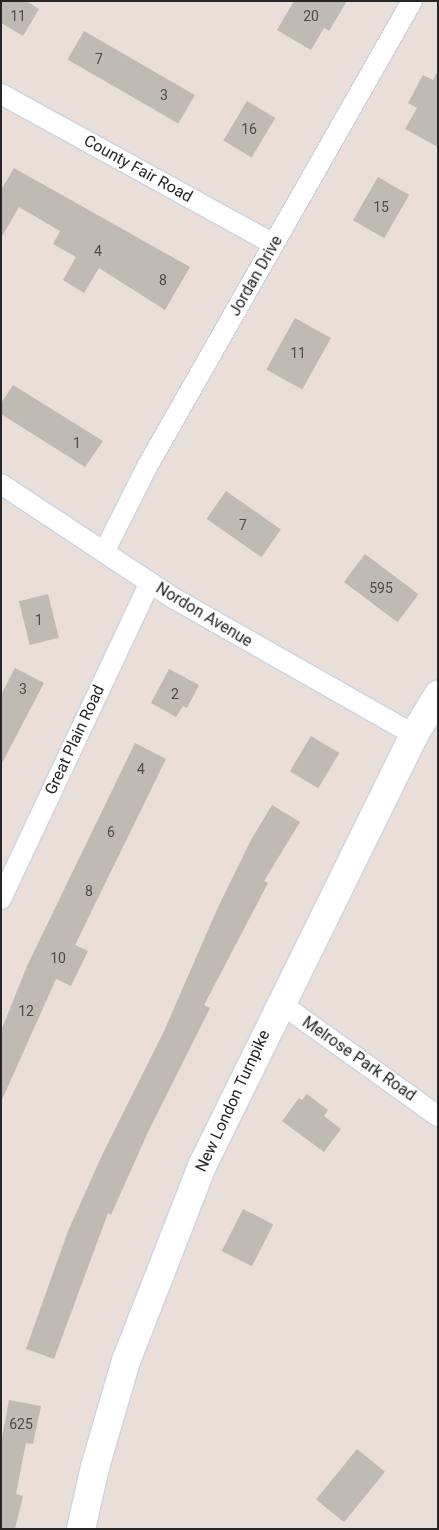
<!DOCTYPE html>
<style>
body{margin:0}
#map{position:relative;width:439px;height:1530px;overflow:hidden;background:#e9ded8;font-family:Roboto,sans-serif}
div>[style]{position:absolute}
.building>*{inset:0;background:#c0bab4;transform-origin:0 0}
.roads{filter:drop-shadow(1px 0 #cdd4e0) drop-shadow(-1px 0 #cdd4e0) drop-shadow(0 1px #cdd4e0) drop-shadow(0 -1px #cdd4e0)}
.street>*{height:20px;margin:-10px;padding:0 10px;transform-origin:10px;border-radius:10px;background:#fff}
.secondary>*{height:28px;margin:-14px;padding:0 14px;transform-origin:14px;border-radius:14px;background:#fff}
span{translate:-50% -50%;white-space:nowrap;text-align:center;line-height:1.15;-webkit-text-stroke:4px #fff;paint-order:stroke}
.number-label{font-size:14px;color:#4c4b4a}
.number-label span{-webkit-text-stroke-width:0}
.street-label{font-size:16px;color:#262626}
.frame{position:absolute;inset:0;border:2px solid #262626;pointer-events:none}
</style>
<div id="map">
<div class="building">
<div style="clip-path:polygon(1px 1px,26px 1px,39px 9px,23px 36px,1px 23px)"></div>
<div style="clip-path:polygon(294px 1px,347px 1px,329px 31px,324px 28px,311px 50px,277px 30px)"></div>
<div style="left:84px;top:31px;width:128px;height:33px;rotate:30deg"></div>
<div style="clip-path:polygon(438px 71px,438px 147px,405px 129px,417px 108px,408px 103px,423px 75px,433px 80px)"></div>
<div style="left:247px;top:101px;width:33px;height:46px;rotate:31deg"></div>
<div style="clip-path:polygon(14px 168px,190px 267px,165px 310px,99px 268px,84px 293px,63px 280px,76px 257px,53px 244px,60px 231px,19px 207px,1px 238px,1px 190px)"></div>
<div style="left:378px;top:177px;width:36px;height:50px;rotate:30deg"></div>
<div style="left:295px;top:318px;width:41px;height:59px;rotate:29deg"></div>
<div style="clip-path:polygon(13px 385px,103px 441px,85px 467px,1px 414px,1px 403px)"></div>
<div style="left:226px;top:491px;width:67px;height:34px;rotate:35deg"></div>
<div style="left:365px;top:554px;width:67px;height:35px;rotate:37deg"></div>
<div style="left:48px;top:594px;width:45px;height:30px;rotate:76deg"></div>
<div style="clip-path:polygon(15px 668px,44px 683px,1px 765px,1px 695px)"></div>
<div style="clip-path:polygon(169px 669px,199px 685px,187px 708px,183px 706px,176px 717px,151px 703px)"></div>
<div style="left:311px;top:736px;width:33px;height:41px;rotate:31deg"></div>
<div style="clip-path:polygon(135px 743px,166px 759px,75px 945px,88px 951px,71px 986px,56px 979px,1px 1102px,1px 1031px,27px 966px)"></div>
<div style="clip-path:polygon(272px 805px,300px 822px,264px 881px,268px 883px,204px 1005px,210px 1008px,148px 1132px,111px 1215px,108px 1213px,54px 1359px,26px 1349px,68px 1231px,103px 1153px,164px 1031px,219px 905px,251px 840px)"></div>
<div style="clip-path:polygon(307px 1094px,328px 1110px,324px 1116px,341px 1129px,324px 1152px,282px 1121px,299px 1098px,302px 1100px)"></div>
<div style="left:243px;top:1209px;width:34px;height:47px;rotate:27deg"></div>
<div style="clip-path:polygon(9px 1400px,41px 1406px,33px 1444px,26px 1443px,16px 1494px,23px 1496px,15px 1529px,1px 1529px,1px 1443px)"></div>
<div style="left:357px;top:1449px;width:36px;height:65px;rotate:39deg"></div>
</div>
<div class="roads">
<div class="street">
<div style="left:1px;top:94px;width:311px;rotate:28.8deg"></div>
<div style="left:1px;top:484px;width:209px;rotate:33.5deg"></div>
<div style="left:175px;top:599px;width:275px;rotate:29.6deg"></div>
<div style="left:104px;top:552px;width:97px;rotate:-63.2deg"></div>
<div style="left:148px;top:465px;width:534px;rotate:-60.36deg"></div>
<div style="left:1px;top:899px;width:350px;rotate:-64.8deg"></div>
<div style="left:280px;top:1003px;width:194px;rotate:35.6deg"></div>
</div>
<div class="secondary">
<div style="left:81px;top:1529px;width:64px;rotate:-77.3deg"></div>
<div style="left:95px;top:1467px;width:110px;rotate:-73.7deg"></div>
<div style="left:126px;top:1361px;width:209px;rotate:-68.7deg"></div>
<div style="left:202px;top:1166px;width:480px;rotate:-63.8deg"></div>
<div style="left:414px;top:735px;width:47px;rotate:-59deg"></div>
</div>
</div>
<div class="number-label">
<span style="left:18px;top:16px">11</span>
<span style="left:311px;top:16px">20</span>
<span style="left:99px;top:59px">7</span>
<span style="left:164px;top:95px">3</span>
<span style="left:249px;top:129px">16</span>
<span style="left:381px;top:207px">15</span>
<span style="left:98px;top:251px">4</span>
<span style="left:163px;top:280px">8</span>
<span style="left:298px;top:353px">11</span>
<span style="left:77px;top:443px">1</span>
<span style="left:243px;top:525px">7</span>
<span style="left:381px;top:588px">595</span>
<span style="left:39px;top:620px">1</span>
<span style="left:23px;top:689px">3</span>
<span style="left:175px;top:694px">2</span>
<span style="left:141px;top:769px">4</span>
<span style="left:111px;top:832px">6</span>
<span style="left:89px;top:891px">8</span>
<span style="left:58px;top:958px">10</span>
<span style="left:26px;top:1011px">12</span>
<span style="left:21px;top:1424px">625</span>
</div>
<div class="street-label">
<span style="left:138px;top:169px;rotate:29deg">County Fair Road</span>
<span style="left:256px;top:276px;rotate:-60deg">Jordan Drive</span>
<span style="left:204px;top:615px;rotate:31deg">Nordon Avenue</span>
<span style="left:75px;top:740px;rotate:-65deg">Great Plain Road</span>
<span style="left:359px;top:1059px;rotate:35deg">Melrose Park Road</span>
<span style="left:233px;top:1101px;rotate:-65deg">New London Turnpike</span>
</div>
<div class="frame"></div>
</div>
